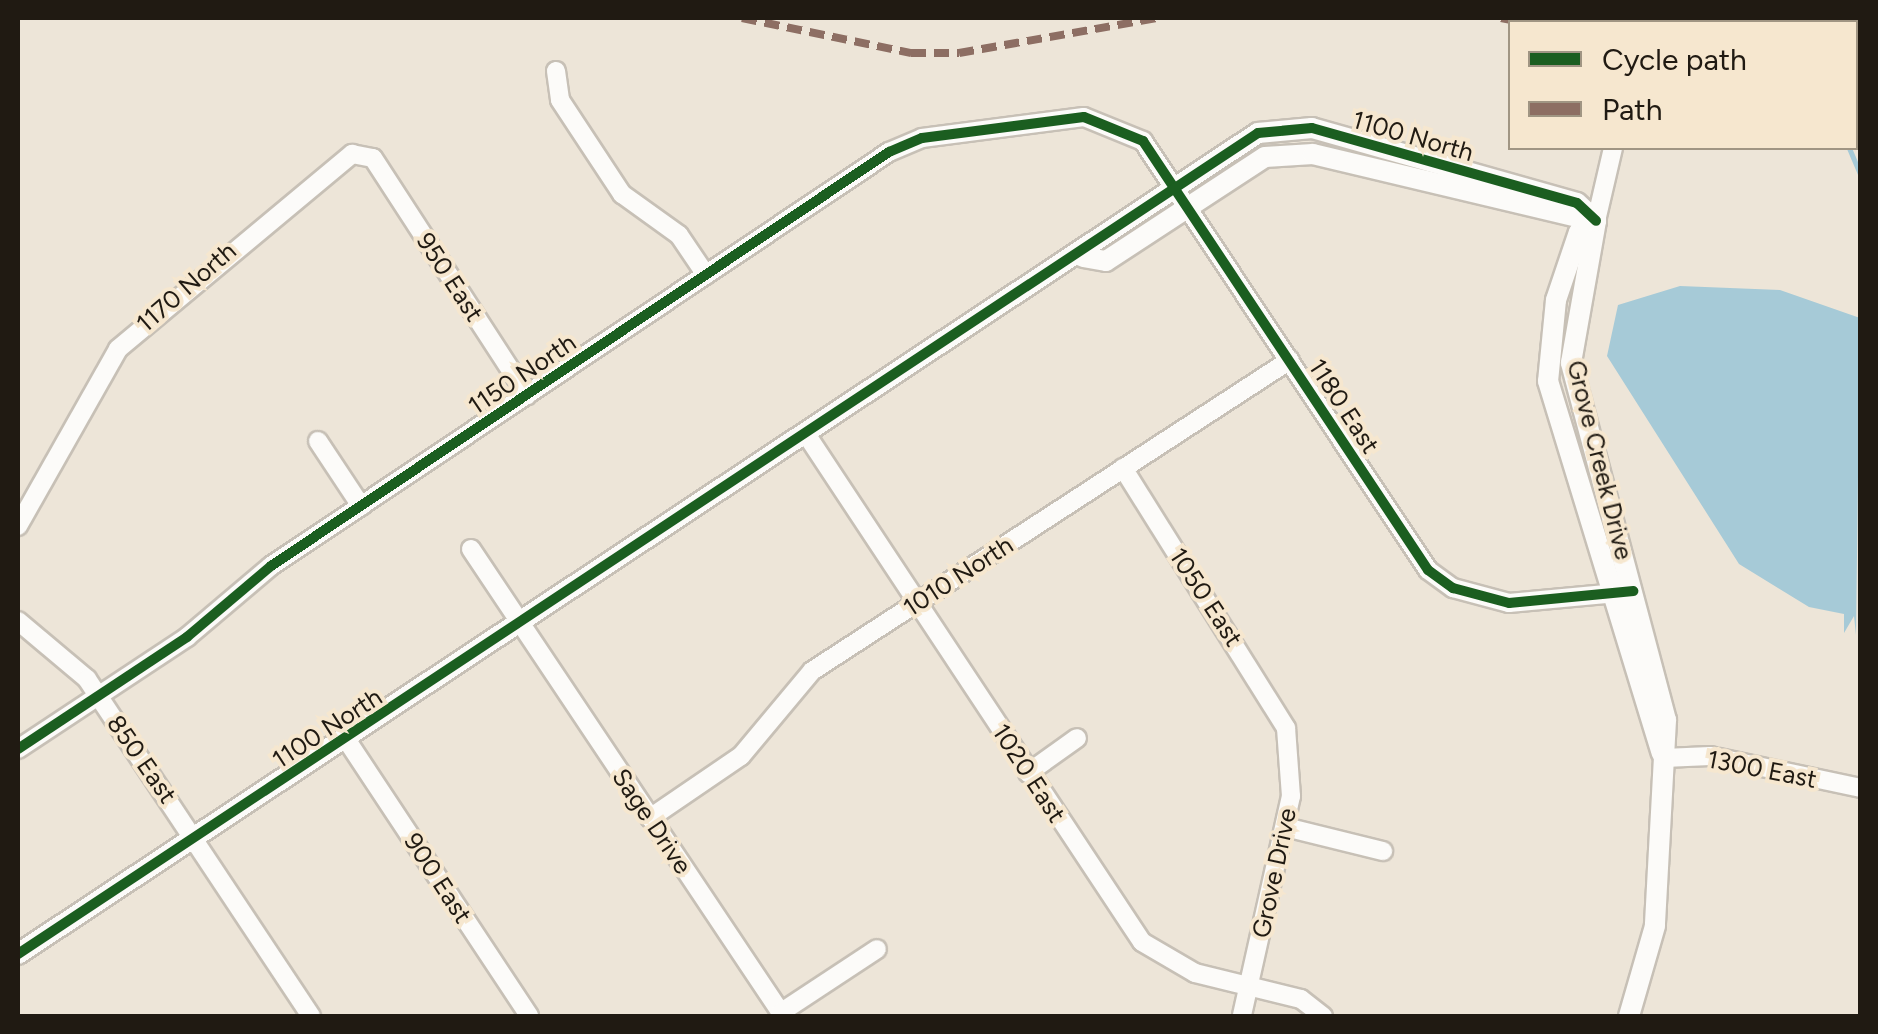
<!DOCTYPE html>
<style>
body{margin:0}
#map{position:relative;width:1878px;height:1034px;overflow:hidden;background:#ede5d8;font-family:Figtree,sans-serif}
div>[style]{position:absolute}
.water>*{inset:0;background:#a6cad7}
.stream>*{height:5px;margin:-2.5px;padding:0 2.5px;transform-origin:2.5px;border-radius:2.5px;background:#a6cad7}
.roads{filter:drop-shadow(2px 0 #c7c0b6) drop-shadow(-2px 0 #c7c0b6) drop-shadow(0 2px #c7c0b6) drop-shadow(0 -2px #c7c0b6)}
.service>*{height:9px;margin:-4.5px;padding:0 4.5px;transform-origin:4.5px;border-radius:4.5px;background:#fcfbf9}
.minor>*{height:18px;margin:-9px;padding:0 9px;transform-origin:9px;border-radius:9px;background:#fcfbf9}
.tertiary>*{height:20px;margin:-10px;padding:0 10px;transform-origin:10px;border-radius:10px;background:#fcfbf9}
.quiet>*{height:8px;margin-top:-4px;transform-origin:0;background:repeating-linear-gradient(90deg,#8d6e63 0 15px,transparent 0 23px)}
.cycleway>*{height:10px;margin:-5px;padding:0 5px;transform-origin:5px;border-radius:5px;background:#1b5e20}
span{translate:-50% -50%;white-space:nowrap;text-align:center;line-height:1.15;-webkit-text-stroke:8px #f6e7cf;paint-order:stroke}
.street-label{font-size:25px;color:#201a12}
.frame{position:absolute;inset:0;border:20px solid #201a12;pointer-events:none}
.legend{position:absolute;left:1508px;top:20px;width:350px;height:130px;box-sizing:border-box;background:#f6e7cf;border:2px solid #a09583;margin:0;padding:12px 18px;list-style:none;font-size:30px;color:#201a12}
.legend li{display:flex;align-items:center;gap:20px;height:50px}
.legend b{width:50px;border:2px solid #a09583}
</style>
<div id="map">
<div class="water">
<div style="clip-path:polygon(1680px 286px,1780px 290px,1860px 318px,1856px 635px,1854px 616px,1844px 633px,1844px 614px,1809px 607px,1739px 564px,1607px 356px,1618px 305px)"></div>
</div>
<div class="stream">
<div style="left:1856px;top:130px;width:5px;rotate:-37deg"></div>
<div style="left:1849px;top:148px;width:28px;rotate:67deg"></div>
</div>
<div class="roads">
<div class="service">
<div style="left:1643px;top:22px;width:5px;rotate:-53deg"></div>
</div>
<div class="minor">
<div style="left:556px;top:71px;width:29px;rotate:82deg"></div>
<div style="left:560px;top:100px;width:113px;rotate:56.6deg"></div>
<div style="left:622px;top:194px;width:70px;rotate:35.7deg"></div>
<div style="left:679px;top:235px;width:48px;rotate:56deg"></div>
<div style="left:1596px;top:221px;width:75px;rotate:-76.9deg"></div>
<div style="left:808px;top:437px;width:605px;rotate:56.52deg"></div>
<div style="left:1142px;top:942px;width:61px;rotate:30.3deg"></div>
<div style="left:1195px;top:973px;width:109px;rotate:13.8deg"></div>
<div style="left:1301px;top:999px;width:28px;rotate:38deg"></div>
<div style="left:318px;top:441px;width:78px;rotate:56.5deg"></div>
<div style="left:1123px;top:468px;width:307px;rotate:57.9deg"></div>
<div style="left:1286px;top:728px;width:68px;rotate:85.8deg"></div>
<div style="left:1291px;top:796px;width:225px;rotate:102.6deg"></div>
<div style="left:18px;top:526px;width:203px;rotate:-60.5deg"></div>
<div style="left:118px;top:349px;width:305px;rotate:-39.8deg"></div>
<div style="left:352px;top:154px;width:21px;rotate:11deg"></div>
<div style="left:373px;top:158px;width:283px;rotate:57deg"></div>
<div style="left:471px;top:549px;width:562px;rotate:56.25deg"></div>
<div style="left:18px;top:621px;width:90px;rotate:40deg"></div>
<div style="left:87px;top:679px;width:405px;rotate:56.4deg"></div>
<div style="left:346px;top:739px;width:332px;rotate:56.5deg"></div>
<div style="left:18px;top:749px;width:203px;rotate:-33.5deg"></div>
<div style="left:187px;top:637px;width:110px;rotate:-40.2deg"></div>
<div style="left:271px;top:566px;width:744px;rotate:-33.82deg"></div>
<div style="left:889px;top:152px;width:36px;rotate:-23deg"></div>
<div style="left:922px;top:138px;width:163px;rotate:-7.4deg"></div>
<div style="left:1084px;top:117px;width:64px;rotate:22.1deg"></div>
<div style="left:1143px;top:141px;width:515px;rotate:56.4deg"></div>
<div style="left:1428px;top:570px;width:31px;rotate:36deg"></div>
<div style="left:1453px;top:588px;width:58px;rotate:15deg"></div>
<div style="left:1509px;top:603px;width:119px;rotate:-5.3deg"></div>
<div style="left:1664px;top:758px;width:46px;rotate:-2.5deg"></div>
<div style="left:1710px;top:756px;width:153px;rotate:12deg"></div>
<div style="left:1028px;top:773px;width:60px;rotate:-35.5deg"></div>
<div style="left:650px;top:818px;width:110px;rotate:-34.3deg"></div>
<div style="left:741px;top:756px;width:111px;rotate:-50.1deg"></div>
<div style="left:812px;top:671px;width:570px;rotate:-33.05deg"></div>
<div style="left:1285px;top:827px;width:101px;rotate:13.8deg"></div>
<div style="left:780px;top:1013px;width:116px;rotate:-33.4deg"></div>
</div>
<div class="tertiary">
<div style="left:1596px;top:221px;width:144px;rotate:100deg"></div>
<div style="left:1571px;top:363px;width:369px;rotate:75.1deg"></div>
<div style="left:1666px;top:720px;width:206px;rotate:93.1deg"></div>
<div style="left:1655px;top:926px;width:94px;rotate:106.1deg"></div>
<div style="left:1596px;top:221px;width:20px;rotate:147deg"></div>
<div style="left:1579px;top:232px;width:72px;rotate:108.7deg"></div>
<div style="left:1556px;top:300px;width:81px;rotate:95.6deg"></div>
<div style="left:1548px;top:381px;width:389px;rotate:73deg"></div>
<div style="left:1083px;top:257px;width:23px;rotate:10deg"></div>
<div style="left:1106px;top:261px;width:190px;rotate:-33.2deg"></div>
<div style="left:1265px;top:157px;width:48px;rotate:-3.6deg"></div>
<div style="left:1313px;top:154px;width:289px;rotate:13.4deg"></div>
<div style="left:18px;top:954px;width:1487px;rotate:-33.51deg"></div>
<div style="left:1258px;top:133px;width:54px;rotate:-5.3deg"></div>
<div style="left:1312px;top:128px;width:275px;rotate:15.8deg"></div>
<div style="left:1577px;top:203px;width:26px;rotate:43deg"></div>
</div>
</div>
<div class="quiet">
<div style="left:742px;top:18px;width:173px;rotate:11.7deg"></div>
<div style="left:911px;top:53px;width:48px"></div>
<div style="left:959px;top:53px;width:202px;rotate:-10deg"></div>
<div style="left:1501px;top:18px;width:21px;rotate:11deg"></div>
<div style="left:1680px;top:18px;width:4px;rotate:76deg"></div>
<div style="left:1856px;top:100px;width:4px"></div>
<div style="left:1856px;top:134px;width:5px;rotate:37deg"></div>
</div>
<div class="cycleway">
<div style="left:18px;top:749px;width:203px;rotate:-33.5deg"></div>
<div style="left:187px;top:637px;width:110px;rotate:-40.2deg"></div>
<div style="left:271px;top:566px;width:744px;rotate:-33.82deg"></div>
<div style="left:889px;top:152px;width:36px;rotate:-23deg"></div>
<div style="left:922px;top:138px;width:163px;rotate:-7.4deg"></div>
<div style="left:1084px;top:117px;width:64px;rotate:22.1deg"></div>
<div style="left:1143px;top:141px;width:515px;rotate:56.4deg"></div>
<div style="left:1428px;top:570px;width:31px;rotate:36deg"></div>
<div style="left:1453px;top:588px;width:58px;rotate:15deg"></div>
<div style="left:1509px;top:603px;width:125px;rotate:-5.5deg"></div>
<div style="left:18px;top:954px;width:1487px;rotate:-33.51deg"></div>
<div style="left:1258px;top:133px;width:54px;rotate:-5.3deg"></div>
<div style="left:1312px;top:128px;width:275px;rotate:15.8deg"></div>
<div style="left:1577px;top:203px;width:26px;rotate:43deg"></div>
</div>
<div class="street-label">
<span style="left:1413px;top:136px;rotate:16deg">1100 North</span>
<span style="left:450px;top:277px;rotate:57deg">950 East</span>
<span style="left:186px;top:287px;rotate:-41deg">1170 North</span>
<span style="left:522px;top:374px;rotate:-34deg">1150 North</span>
<span style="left:1344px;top:406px;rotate:57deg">1180 East</span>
<span style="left:1600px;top:460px;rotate:76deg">Grove Creek Drive</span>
<span style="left:958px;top:576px;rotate:-33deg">1010 North</span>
<span style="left:1206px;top:597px;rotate:57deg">1050 East</span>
<span style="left:327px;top:728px;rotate:-33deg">1100 North</span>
<span style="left:142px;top:759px;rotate:55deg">850 East</span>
<span style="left:1762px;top:769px;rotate:11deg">1300 East</span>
<span style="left:1029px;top:773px;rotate:57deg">1020 East</span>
<span style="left:652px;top:821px;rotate:56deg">Sage Drive</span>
<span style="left:1274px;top:873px;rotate:-78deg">Grove Drive</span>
<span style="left:438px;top:878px;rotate:57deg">900 East</span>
</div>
<div class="frame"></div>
<ul class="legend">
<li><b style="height:12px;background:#1b5e20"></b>Cycle path</li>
<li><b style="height:12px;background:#8d6e63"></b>Path</li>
</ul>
</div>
